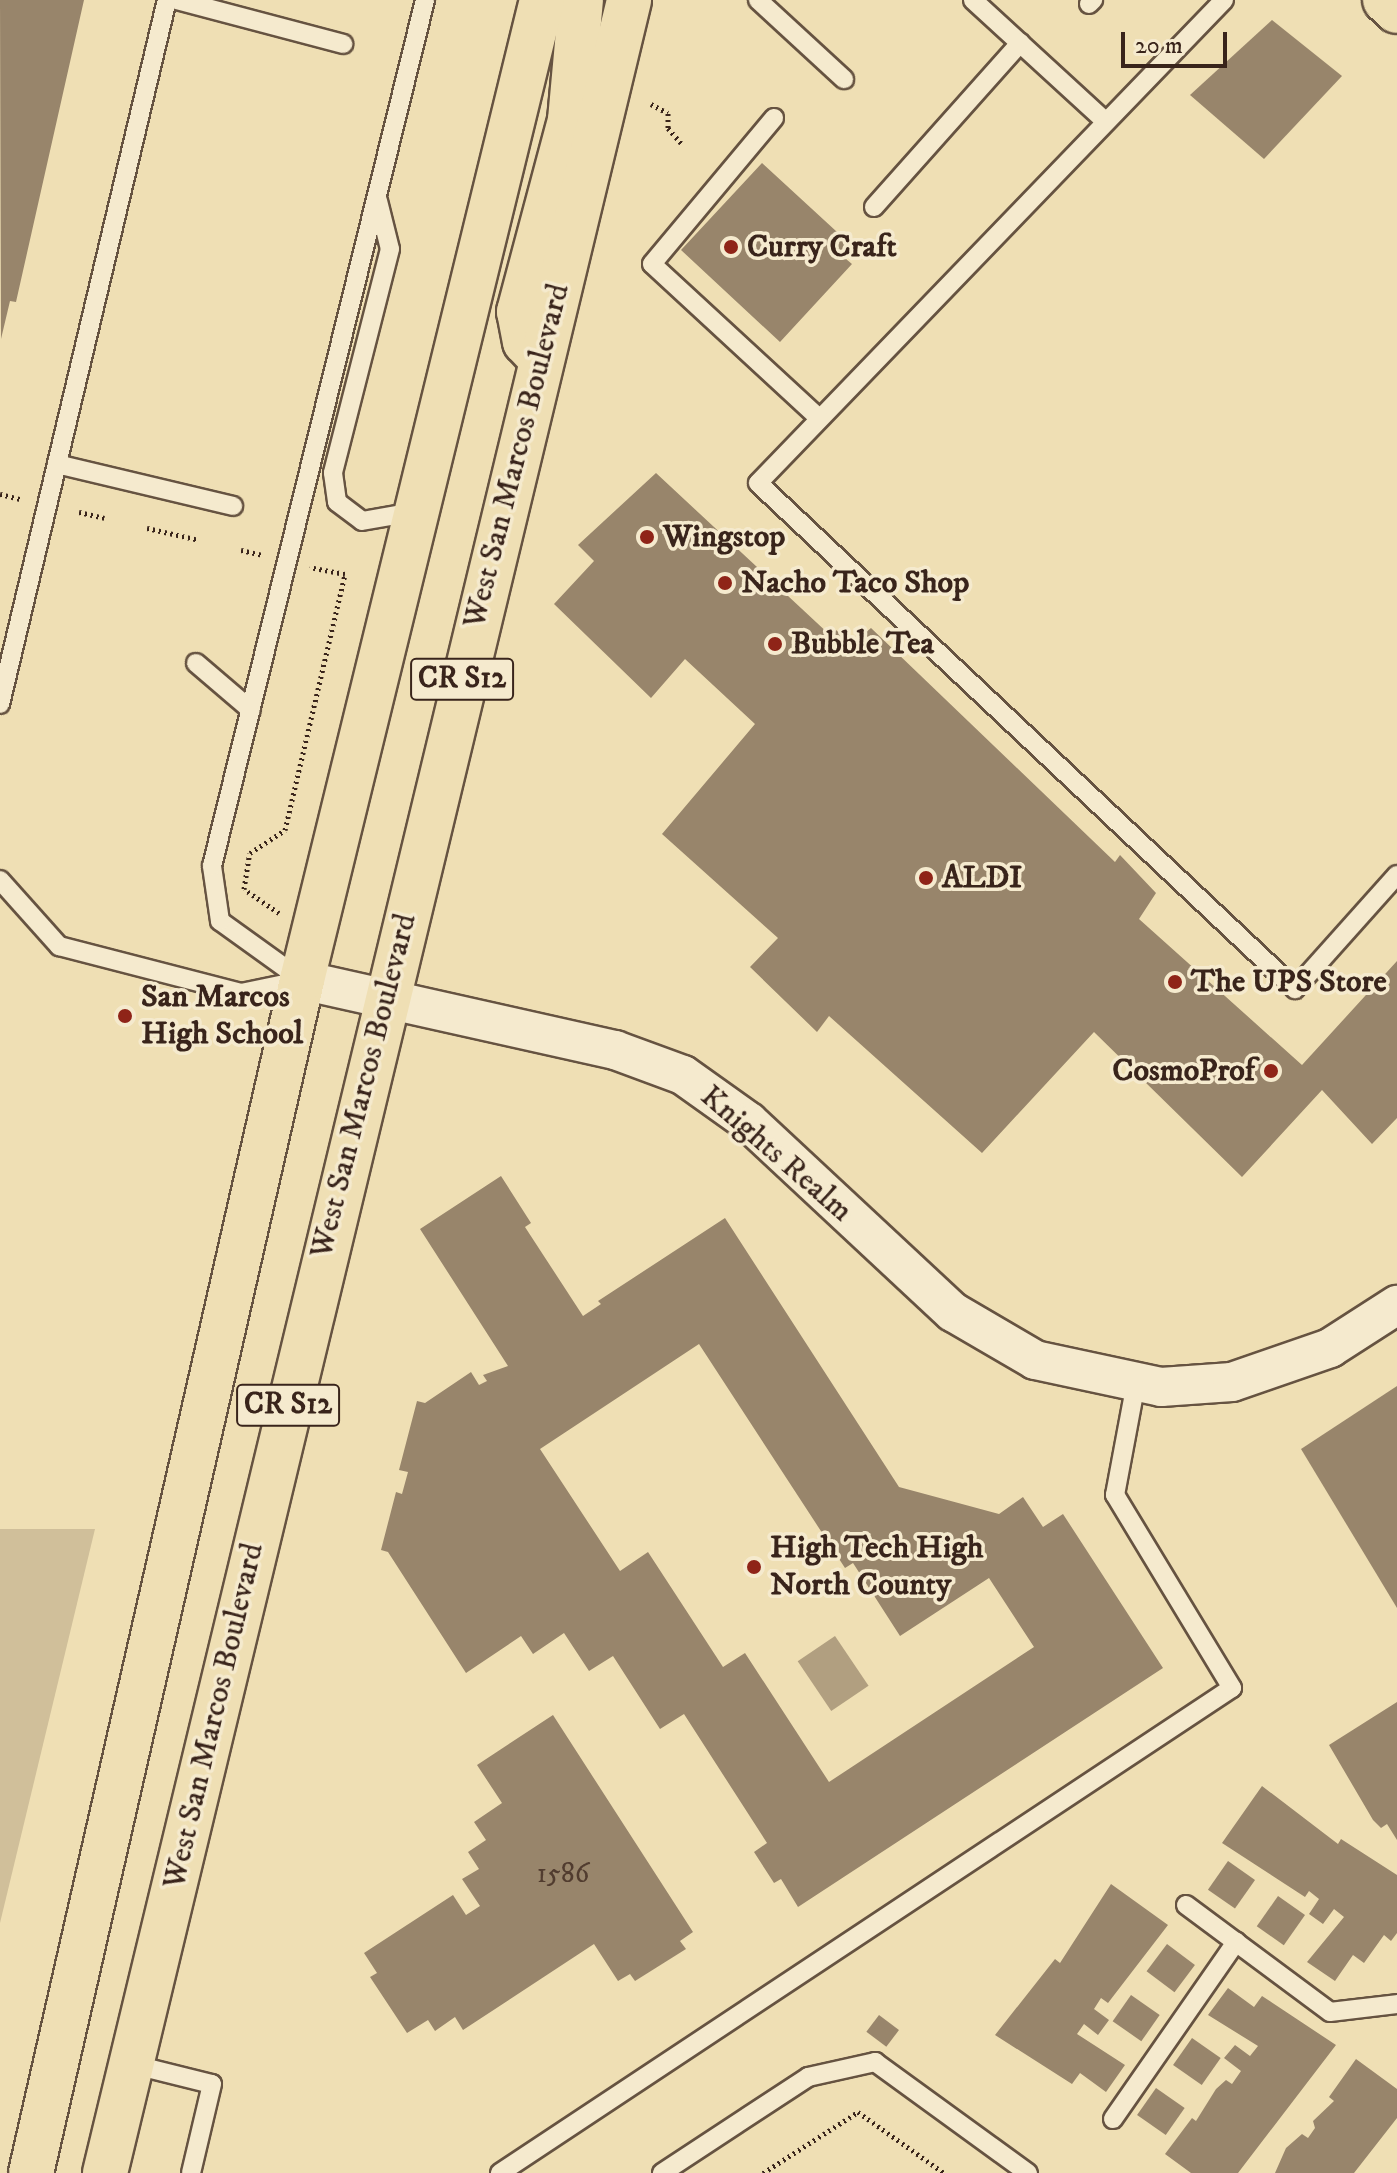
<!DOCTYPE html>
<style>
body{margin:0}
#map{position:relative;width:1397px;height:2173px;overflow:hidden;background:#efdfb4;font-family:"IM FELL DW Pica",serif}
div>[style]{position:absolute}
.green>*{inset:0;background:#d0bf9a}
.water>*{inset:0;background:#b19f80;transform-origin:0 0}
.building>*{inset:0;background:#98856b;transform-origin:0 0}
.path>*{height:5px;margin-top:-2.5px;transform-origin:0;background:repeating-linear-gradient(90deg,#39241b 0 2px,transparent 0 6px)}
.roads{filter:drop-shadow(2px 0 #665341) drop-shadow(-2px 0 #665341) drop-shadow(0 2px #665341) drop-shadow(0 -2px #665341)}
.service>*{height:18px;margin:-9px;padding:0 9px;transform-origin:9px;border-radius:9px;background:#f5eace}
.minor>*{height:38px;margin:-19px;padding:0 19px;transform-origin:19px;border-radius:19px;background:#f5eace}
.primary>*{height:44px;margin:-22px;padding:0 22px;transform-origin:22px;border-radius:22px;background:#efdfb4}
.dots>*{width:22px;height:22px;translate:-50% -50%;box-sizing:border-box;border:4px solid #f5eace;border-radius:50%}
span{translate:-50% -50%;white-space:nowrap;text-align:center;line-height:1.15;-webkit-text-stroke:7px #f5eace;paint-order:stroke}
.number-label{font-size:28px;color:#513c2f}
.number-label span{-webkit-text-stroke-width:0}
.shield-label span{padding:2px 6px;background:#f5eace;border:2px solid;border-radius:6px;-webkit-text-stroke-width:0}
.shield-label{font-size:30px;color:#39241b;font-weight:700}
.poi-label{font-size:32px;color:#39241b;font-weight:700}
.left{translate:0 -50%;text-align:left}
.right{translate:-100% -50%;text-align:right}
.street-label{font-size:32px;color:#39241b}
.scale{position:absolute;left:1121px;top:32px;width:106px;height:36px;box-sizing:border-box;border:4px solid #39241b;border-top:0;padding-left:10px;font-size:24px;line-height:28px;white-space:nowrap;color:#39241b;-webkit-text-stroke:6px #f5eace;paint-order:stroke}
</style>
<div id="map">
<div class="green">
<div style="clip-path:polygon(0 1529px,95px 1529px,0 1923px)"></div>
</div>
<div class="water">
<div style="left:835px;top:1636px;width:60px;height:45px;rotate:56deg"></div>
</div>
<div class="building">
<div style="clip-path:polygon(0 0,84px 0,16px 302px,10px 301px,1px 339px)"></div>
<div style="clip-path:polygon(1272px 20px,1342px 76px,1264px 159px,1190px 95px)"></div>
<div style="clip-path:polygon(762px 163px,849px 243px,840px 254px,852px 264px,780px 342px,681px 250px)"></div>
<div style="clip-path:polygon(656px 473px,831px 636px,836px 630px,852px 644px,871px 628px,1115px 862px,1120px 855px,1156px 893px,1139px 919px,1302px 1065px,1397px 961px,1397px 1118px,1372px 1144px,1322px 1090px,1242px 1177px,1094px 1032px,982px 1153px,829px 1016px,817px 1032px,750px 967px,778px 938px,662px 834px,755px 724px,685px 659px,651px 698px,554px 604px,594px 561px,578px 545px)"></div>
<div style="clip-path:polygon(evenodd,501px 1176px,531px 1223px,525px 1227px,583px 1316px,601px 1304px,598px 1301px,725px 1218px,899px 1487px,999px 1514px,1023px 1497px,1043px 1527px,1063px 1514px,1163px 1668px,798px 1907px,781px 1879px,774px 1883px,754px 1852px,767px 1843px,684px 1714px,660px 1729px,613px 1656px,589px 1671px,564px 1633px,533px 1654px,521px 1636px,466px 1673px,388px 1552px,381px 1550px,396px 1492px,402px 1494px,408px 1472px,399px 1470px,417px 1401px,425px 1403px,471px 1372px,479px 1385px,487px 1381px,483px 1375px,508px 1366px,420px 1229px,501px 1176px,699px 1344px,845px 1568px,853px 1563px,900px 1636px,989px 1578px,1034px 1647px,829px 1782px,745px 1653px,723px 1667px,648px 1552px,620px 1571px,540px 1449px,699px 1344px)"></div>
<div style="clip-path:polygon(1397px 1386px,1397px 1608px,1301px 1449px)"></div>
<div style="clip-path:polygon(1397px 1702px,1397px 1840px,1387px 1824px,1381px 1828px,1373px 1820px,1329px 1745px)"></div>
<div style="clip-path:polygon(553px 1715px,693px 1932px,680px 1941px,686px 1949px,635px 1981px,630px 1974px,618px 1981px,594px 1944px,463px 2030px,455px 2017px,435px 2031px,428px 2020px,407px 2033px,370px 1977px,377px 1973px,364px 1953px,453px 1895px,466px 1915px,480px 1906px,462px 1879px,479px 1869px,468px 1852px,486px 1840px,474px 1822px,502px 1803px,477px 1765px)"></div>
<div style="clip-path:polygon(1262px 1786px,1338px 1844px,1341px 1839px,1397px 1875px,1397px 1933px,1391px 1941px,1384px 1935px,1364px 1963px,1353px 1955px,1335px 1981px,1307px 1962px,1344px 1917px,1334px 1909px,1323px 1924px,1309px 1914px,1319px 1899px,1309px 1891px,1305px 1897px,1222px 1843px)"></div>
<div style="left:1228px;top:1861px;width:33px;height:35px;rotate:35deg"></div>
<div style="clip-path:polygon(1111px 1884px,1168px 1925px,1108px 2003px,1101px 1998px,1094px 2009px,1109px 2020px,1098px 2035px,1084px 2024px,1077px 2034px,1125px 2065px,1106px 2092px,1080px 2073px,1072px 2084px,995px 2035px,1055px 1959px,1060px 1963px)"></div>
<div style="left:1278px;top:1896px;width:33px;height:37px;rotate:35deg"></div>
<div style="left:1167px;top:1944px;width:35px;height:34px;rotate:37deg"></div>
<div style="clip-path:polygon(1228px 1988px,1254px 2007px,1262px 1996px,1336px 2045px,1238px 2173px,1191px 2173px,1165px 2154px,1192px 2118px,1196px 2121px,1216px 2089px,1226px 2080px,1232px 2084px,1241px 2071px,1224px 2058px,1235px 2045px,1250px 2056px,1258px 2046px,1208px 2015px)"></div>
<div style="left:1131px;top:1995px;width:35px;height:32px;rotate:35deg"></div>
<div style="left:879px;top:2015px;width:25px;height:21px;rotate:37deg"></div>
<div style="left:1192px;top:2038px;width:35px;height:33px;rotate:35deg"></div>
<div style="clip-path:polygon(1356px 2059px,1397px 2089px,1397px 2118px,1354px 2173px,1275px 2173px,1286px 2148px,1302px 2134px,1308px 2138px,1315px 2128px,1313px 2121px,1334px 2101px,1329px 2097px)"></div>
<div style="left:1156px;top:2088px;width:35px;height:33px;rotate:35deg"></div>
</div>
<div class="path">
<div style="left:651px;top:104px;width:19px;rotate:28deg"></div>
<div style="left:668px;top:113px;width:15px;rotate:90deg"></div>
<div style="left:668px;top:128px;width:20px;rotate:49deg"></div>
<div style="left:0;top:494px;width:21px;rotate:14deg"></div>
<div style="left:79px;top:512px;width:26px;rotate:13deg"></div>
<div style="left:147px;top:528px;width:53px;rotate:13deg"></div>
<div style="left:241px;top:550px;width:23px;rotate:13deg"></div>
<div style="left:279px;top:913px;width:42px;rotate:-145.6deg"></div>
<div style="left:244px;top:889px;width:36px;rotate:-81deg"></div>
<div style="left:250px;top:853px;width:42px;rotate:-33.3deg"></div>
<div style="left:285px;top:830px;width:263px;rotate:-76.8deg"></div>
<div style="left:345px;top:574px;width:36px;rotate:-169deg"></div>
<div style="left:763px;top:2173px;width:113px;rotate:-32.7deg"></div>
<div style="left:858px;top:2112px;width:105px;rotate:35.3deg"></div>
</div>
<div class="roads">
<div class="service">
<div style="left:177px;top:0;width:172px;rotate:14.8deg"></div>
<div style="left:758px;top:0;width:117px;rotate:42.6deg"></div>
<div style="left:973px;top:0;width:180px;rotate:42.5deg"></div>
<div style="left:1224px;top:0;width:671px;rotate:133.97deg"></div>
<div style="left:758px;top:483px;width:738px;rotate:43.3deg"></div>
<div style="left:1295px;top:989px;width:153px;rotate:-48.2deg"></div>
<div style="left:1089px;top:4px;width:6px;rotate:-45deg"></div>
<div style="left:774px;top:118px;width:190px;rotate:129.9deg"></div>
<div style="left:652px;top:264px;width:227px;rotate:42.7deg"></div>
<div style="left:378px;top:201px;width:49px;rotate:76deg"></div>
<div style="left:390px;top:249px;width:231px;rotate:104.3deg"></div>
<div style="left:333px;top:473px;width:29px;rotate:82deg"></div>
<div style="left:337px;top:502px;width:31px;rotate:37deg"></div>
<div style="left:362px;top:521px;width:53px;rotate:-9.8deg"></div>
<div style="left:874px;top:207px;width:220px;rotate:-48.3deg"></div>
<div style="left:57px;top:464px;width:181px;rotate:13.4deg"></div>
<div style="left:196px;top:663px;width:72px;rotate:40.5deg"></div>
<div style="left:0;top:704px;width:724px;rotate:-76.66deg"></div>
<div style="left:0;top:880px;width:89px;rotate:48.2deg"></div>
<div style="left:59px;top:946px;width:188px;rotate:14.5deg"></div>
<div style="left:241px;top:993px;width:59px;rotate:-11.7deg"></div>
<div style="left:302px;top:980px;width:101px;rotate:-144.3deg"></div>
<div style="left:220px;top:921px;width:56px;rotate:-98.3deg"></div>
<div style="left:212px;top:866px;width:892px;rotate:-76.18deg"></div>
<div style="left:1186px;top:1905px;width:179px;rotate:36.6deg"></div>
<div style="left:1330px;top:2012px;width:67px;rotate:-6.8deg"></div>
<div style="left:131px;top:2064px;width:83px;rotate:13.9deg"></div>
<div style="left:212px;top:2084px;width:91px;rotate:103.3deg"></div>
<div style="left:1113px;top:2119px;width:216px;rotate:-55.2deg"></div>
<div style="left:500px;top:2173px;width:878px;rotate:-33.53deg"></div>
<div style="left:1232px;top:1688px;width:226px;rotate:-121.2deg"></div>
<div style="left:1115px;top:1495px;width:114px;rotate:-79.4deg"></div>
<div style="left:662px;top:2173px;width:175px;rotate:-33.3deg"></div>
<div style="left:808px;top:2077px;width:69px;rotate:-12.6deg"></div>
<div style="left:875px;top:2062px;width:189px;rotate:36deg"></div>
</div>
<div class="minor">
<div style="left:302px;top:980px;width:321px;rotate:12.6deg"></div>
<div style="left:615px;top:1050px;width:72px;rotate:20.2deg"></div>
<div style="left:683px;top:1075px;width:81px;rotate:35.5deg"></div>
<div style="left:749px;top:1122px;width:279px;rotate:43deg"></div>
<div style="left:953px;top:1312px;width:95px;rotate:30.3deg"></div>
<div style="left:1035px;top:1360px;width:129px;rotate:12.1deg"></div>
<div style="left:1161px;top:1387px;width:71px;rotate:-4deg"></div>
<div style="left:1232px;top:1382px;width:104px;rotate:-19.1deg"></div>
<div style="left:1330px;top:1348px;width:80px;rotate:-32.7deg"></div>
</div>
<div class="primary">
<div style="left:1385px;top:0;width:16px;rotate:43deg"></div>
<div style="left:541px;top:359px;width:23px;rotate:-133deg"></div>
<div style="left:525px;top:342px;width:31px;rotate:-101deg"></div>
<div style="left:519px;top:312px;width:199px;rotate:-75.1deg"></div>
<div style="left:570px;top:120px;width:121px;rotate:-84.8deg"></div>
<div style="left:31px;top:2173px;width:1223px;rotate:-77.2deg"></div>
<div style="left:302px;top:980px;width:1009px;rotate:-76.24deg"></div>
<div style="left:105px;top:2173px;width:2235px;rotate:-76.44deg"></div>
</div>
</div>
<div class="dots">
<div style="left:731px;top:247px;background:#8f2418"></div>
<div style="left:647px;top:537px;background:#8f2418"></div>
<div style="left:725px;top:583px;background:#8f2418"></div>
<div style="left:775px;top:644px;background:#8f2418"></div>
<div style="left:926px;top:878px;background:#8f2418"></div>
<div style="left:1175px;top:982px;background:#8f2418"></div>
<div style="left:125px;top:1016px;background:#8f2418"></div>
<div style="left:1271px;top:1071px;background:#8f2418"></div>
<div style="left:754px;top:1567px;background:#8f2418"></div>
</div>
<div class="number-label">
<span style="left:563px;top:1874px">1586</span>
</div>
<div class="shield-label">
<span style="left:462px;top:679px">CR S12</span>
<span style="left:288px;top:1405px">CR S12</span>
</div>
<div class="poi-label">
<span class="left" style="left:747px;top:247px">Curry Craft</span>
<span class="left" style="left:663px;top:537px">Wingstop</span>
<span class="left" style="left:741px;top:583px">Nacho Taco Shop</span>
<span class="left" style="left:791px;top:644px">Bubble Tea</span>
<span class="left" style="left:942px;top:878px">ALDI</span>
<span class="left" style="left:1191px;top:982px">The UPS Store</span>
<span class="left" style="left:141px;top:1016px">San Marcos<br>High School</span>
<span class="right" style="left:1255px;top:1071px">CosmoProf</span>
<span class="left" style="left:770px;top:1567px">High Tech High<br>North County</span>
</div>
<div class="street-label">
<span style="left:517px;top:456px;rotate:-76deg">West San Marcos Boulevard</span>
<span style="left:364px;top:1086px;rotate:-76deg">West San Marcos Boulevard</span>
<span style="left:776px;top:1154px;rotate:41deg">Knights Realm</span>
<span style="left:214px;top:1716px;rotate:-77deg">West San Marcos Boulevard</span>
</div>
<div class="scale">20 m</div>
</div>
